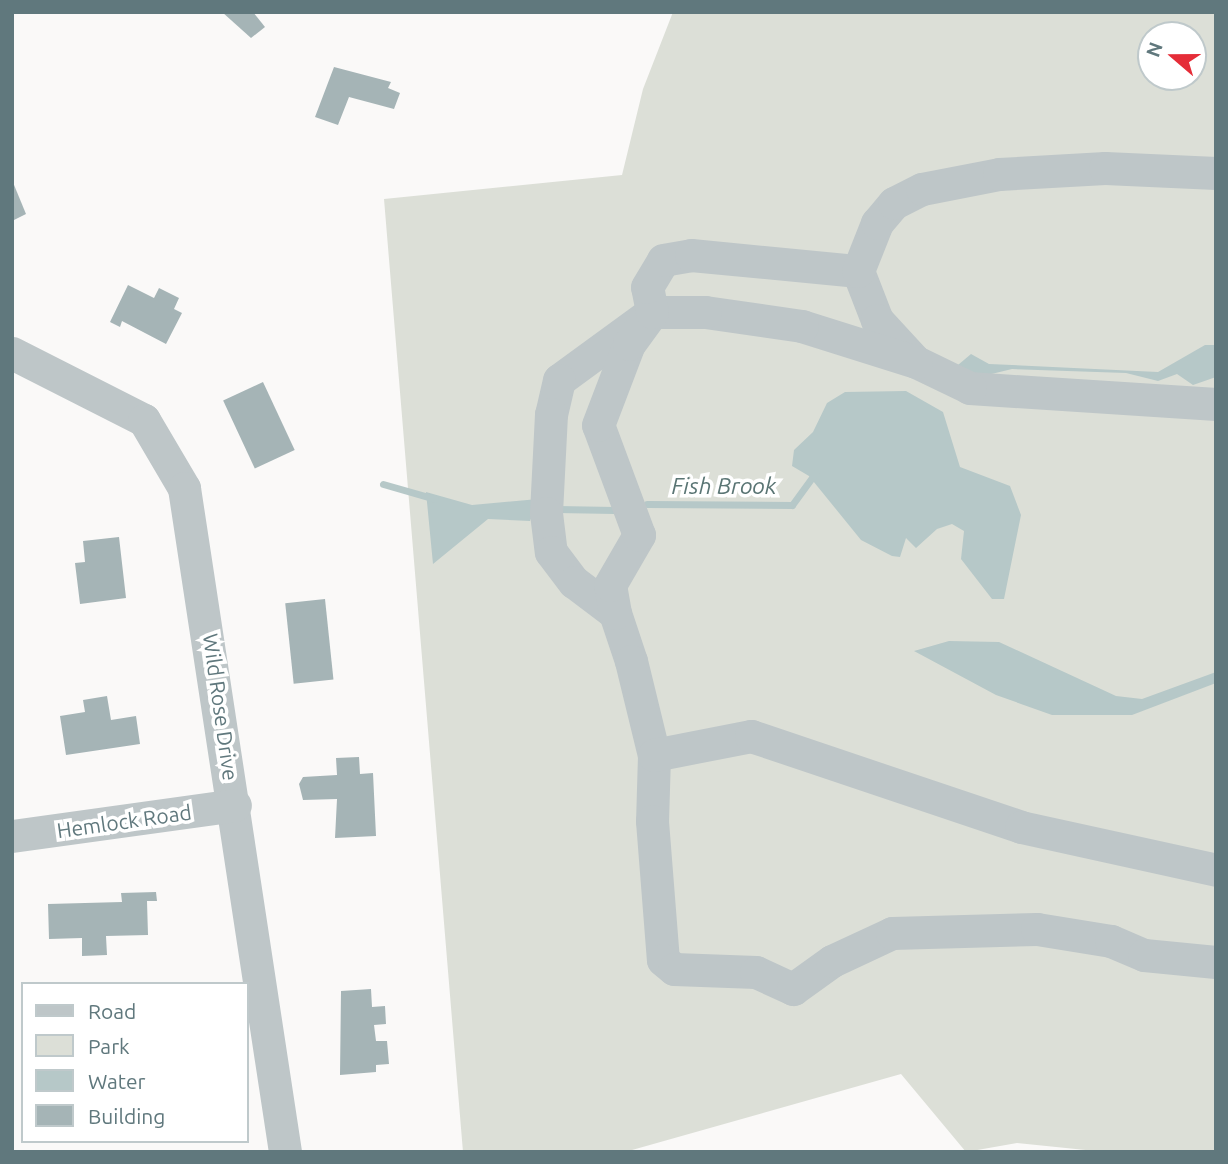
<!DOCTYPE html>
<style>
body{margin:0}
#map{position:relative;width:1228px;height:1164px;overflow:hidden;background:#faf9f8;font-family:Ubuntu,sans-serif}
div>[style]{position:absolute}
.green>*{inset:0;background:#dcdfd7}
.water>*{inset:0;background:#b6c8c8}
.stream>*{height:7px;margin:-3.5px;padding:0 3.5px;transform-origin:3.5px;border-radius:3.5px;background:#b6c8c8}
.building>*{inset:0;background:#a5b4b6;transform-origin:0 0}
.minor>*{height:33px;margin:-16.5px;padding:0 16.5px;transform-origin:16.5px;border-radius:16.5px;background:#bec6c8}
span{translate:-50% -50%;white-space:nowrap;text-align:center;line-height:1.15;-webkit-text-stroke:7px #fff;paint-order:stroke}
.street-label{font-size:21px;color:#60787d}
.water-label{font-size:23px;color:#5a7574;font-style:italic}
.frame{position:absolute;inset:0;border:14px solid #60787d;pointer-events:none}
.legend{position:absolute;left:21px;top:982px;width:228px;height:161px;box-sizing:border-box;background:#fff;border:2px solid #bfc9cb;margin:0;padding:9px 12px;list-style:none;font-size:21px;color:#60787d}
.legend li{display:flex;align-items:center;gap:14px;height:35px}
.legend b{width:35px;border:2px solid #bfc9cb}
.north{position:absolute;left:1137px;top:21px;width:70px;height:70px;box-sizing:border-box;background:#fff;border:2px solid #bfc9cb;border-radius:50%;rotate:290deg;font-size:19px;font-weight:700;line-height:28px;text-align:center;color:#60787d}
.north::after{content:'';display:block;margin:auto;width:24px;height:32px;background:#e52d38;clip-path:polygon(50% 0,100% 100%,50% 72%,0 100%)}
</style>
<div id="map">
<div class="green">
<div style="clip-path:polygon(evenodd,673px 12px,1216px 12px,1216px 1152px,1105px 1152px,1017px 1143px,966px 1152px,901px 1074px,625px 1152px,463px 1152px,384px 199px,622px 175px,643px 89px,673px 12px,1151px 35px,1193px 35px,1193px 77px,1151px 77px,1151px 35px)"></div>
</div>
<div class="water">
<div style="clip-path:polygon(1205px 345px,1216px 345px,1216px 377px,1193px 385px,1177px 374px,1158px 381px,1126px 373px,1012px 369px,979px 377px,958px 365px,971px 354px,989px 364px,1158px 372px)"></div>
<div style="clip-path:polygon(906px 391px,943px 412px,960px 467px,1010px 486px,1021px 515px,1004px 599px,992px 599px,961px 559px,964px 531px,952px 524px,937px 529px,916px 548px,906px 538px,900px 557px,892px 556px,861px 540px,809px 476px,792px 466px,794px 450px,813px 432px,827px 403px,845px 392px)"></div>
<div style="clip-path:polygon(426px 492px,472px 505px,538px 499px,530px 521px,488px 519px,433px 564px)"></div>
<div style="clip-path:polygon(949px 641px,999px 642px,1116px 696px,1142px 699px,1216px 672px,1216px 683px,1132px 715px,1052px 715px,996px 695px,914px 651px)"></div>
</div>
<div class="stream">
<div style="left:383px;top:484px;width:54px;rotate:16.1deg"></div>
<div style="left:647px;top:504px;width:145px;rotate:0.4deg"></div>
<div style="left:792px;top:505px;width:39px;rotate:-54deg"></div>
<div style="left:557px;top:509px;width:57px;rotate:1deg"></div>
</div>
<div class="building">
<div style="clip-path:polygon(222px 12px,253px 12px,265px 27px,251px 38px)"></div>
<div style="clip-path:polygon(334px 67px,391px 82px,388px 88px,400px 93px,394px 109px,349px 97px,338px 125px,315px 117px)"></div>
<div style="clip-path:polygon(12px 180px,26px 214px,12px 221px)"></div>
<div style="clip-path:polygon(128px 285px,154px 298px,159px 288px,179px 298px,174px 309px,182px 313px,166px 344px,122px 321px,120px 327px,110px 322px)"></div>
<div style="left:263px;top:382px;width:75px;height:44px;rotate:65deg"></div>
<div style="clip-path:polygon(119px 537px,126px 598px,80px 604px,75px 563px,85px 562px,83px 541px)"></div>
<div style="left:325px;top:599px;width:81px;height:40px;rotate:84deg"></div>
<div style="clip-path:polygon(107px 696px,111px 720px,136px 716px,140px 744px,66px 755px,60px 716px,85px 712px,83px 700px)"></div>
<div style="clip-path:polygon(359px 757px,360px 774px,373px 773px,376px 836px,335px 838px,337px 799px,303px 800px,299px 784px,303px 777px,337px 775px,336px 758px)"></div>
<div style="clip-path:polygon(156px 892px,157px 901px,147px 901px,148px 935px,106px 936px,107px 955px,82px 956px,82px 938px,49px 939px,48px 904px,122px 902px,121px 893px)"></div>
<div style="clip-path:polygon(371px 989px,372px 1007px,385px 1006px,386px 1024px,374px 1025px,376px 1041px,387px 1041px,389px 1064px,376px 1065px,376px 1072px,340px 1075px,341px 991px)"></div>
</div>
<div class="minor">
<div style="left:858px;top:271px;width:53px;rotate:68.8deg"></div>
<div style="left:877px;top:320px;width:53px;rotate:47.3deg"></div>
<div style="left:12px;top:353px;width:148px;rotate:26.9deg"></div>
<div style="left:144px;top:420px;width:79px;rotate:59.5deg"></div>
<div style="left:184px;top:488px;width:672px;rotate:81.35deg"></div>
<div style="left:1216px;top:404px;width:247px;rotate:-176.3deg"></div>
<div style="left:970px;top:388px;width:60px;rotate:-154.3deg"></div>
<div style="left:916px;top:362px;width:120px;rotate:-162.5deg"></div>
<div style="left:802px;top:326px;width:98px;rotate:-171.8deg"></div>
<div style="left:705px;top:312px;width:53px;rotate:180deg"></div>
<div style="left:652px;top:312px;width:115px;rotate:143.8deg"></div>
<div style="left:559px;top:380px;width:35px;rotate:103deg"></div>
<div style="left:551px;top:414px;width:99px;rotate:92.9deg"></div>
<div style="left:546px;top:513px;width:39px;rotate:83deg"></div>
<div style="left:551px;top:552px;width:38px;rotate:53deg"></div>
<div style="left:574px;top:582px;width:51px;rotate:37.1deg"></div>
<div style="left:615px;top:613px;width:51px;rotate:71.6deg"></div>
<div style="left:631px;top:661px;width:97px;rotate:76.3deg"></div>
<div style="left:654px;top:755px;width:66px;rotate:91.7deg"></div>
<div style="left:652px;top:821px;width:139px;rotate:85.5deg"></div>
<div style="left:663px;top:960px;width:14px;rotate:39deg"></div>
<div style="left:674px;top:969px;width:82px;rotate:2.1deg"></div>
<div style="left:756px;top:972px;width:41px;rotate:24.7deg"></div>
<div style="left:793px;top:989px;width:48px;rotate:-35.7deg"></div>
<div style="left:832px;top:961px;width:66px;rotate:-25deg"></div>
<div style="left:892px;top:933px;width:145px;rotate:-1.6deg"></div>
<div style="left:1037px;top:929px;width:75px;rotate:9.2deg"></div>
<div style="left:1111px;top:941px;width:36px;rotate:23deg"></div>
<div style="left:1144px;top:955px;width:72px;rotate:5.6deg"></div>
<div style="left:615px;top:613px;width:28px;rotate:-100deg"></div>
<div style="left:610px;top:585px;width:58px;rotate:-59.9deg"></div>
<div style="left:639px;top:535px;width:117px;rotate:-110.4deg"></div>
<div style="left:598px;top:425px;width:87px;rotate:-69.1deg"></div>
<div style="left:629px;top:344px;width:39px;rotate:-54deg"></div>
<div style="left:652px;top:312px;width:25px;rotate:-101deg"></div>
<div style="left:647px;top:287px;width:31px;rotate:-59deg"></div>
<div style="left:663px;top:260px;width:28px;rotate:-10deg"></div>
<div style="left:691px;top:255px;width:168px;rotate:5.5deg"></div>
<div style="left:858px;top:271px;width:52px;rotate:-68.4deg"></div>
<div style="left:877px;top:223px;width:26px;rotate:-50deg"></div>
<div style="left:894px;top:203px;width:31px;rotate:-27deg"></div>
<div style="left:922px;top:189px;width:78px;rotate:-11deg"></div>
<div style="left:999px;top:174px;width:106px;rotate:-3.2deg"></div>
<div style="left:1105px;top:168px;width:111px;rotate:2.6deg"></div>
<div style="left:654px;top:755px;width:99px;rotate:-11.1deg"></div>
<div style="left:751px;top:736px;width:285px;rotate:18.6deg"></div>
<div style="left:1021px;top:827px;width:200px;rotate:12.4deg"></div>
<div style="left:12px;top:836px;width:225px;rotate:-7.9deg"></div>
</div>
<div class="street-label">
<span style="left:221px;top:707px;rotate:82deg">Wild Rose Drive</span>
<span style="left:124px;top:821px;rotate:-8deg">Hemlock Road</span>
</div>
<div class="water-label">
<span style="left:724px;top:486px">Fish Brook</span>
</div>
<div class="frame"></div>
<ul class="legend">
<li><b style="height:9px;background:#bec6c8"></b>Road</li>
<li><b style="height:19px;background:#dcdfd7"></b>Park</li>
<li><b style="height:19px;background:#b6c8c8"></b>Water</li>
<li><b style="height:19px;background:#a5b4b6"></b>Building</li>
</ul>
<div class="north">N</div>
</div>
